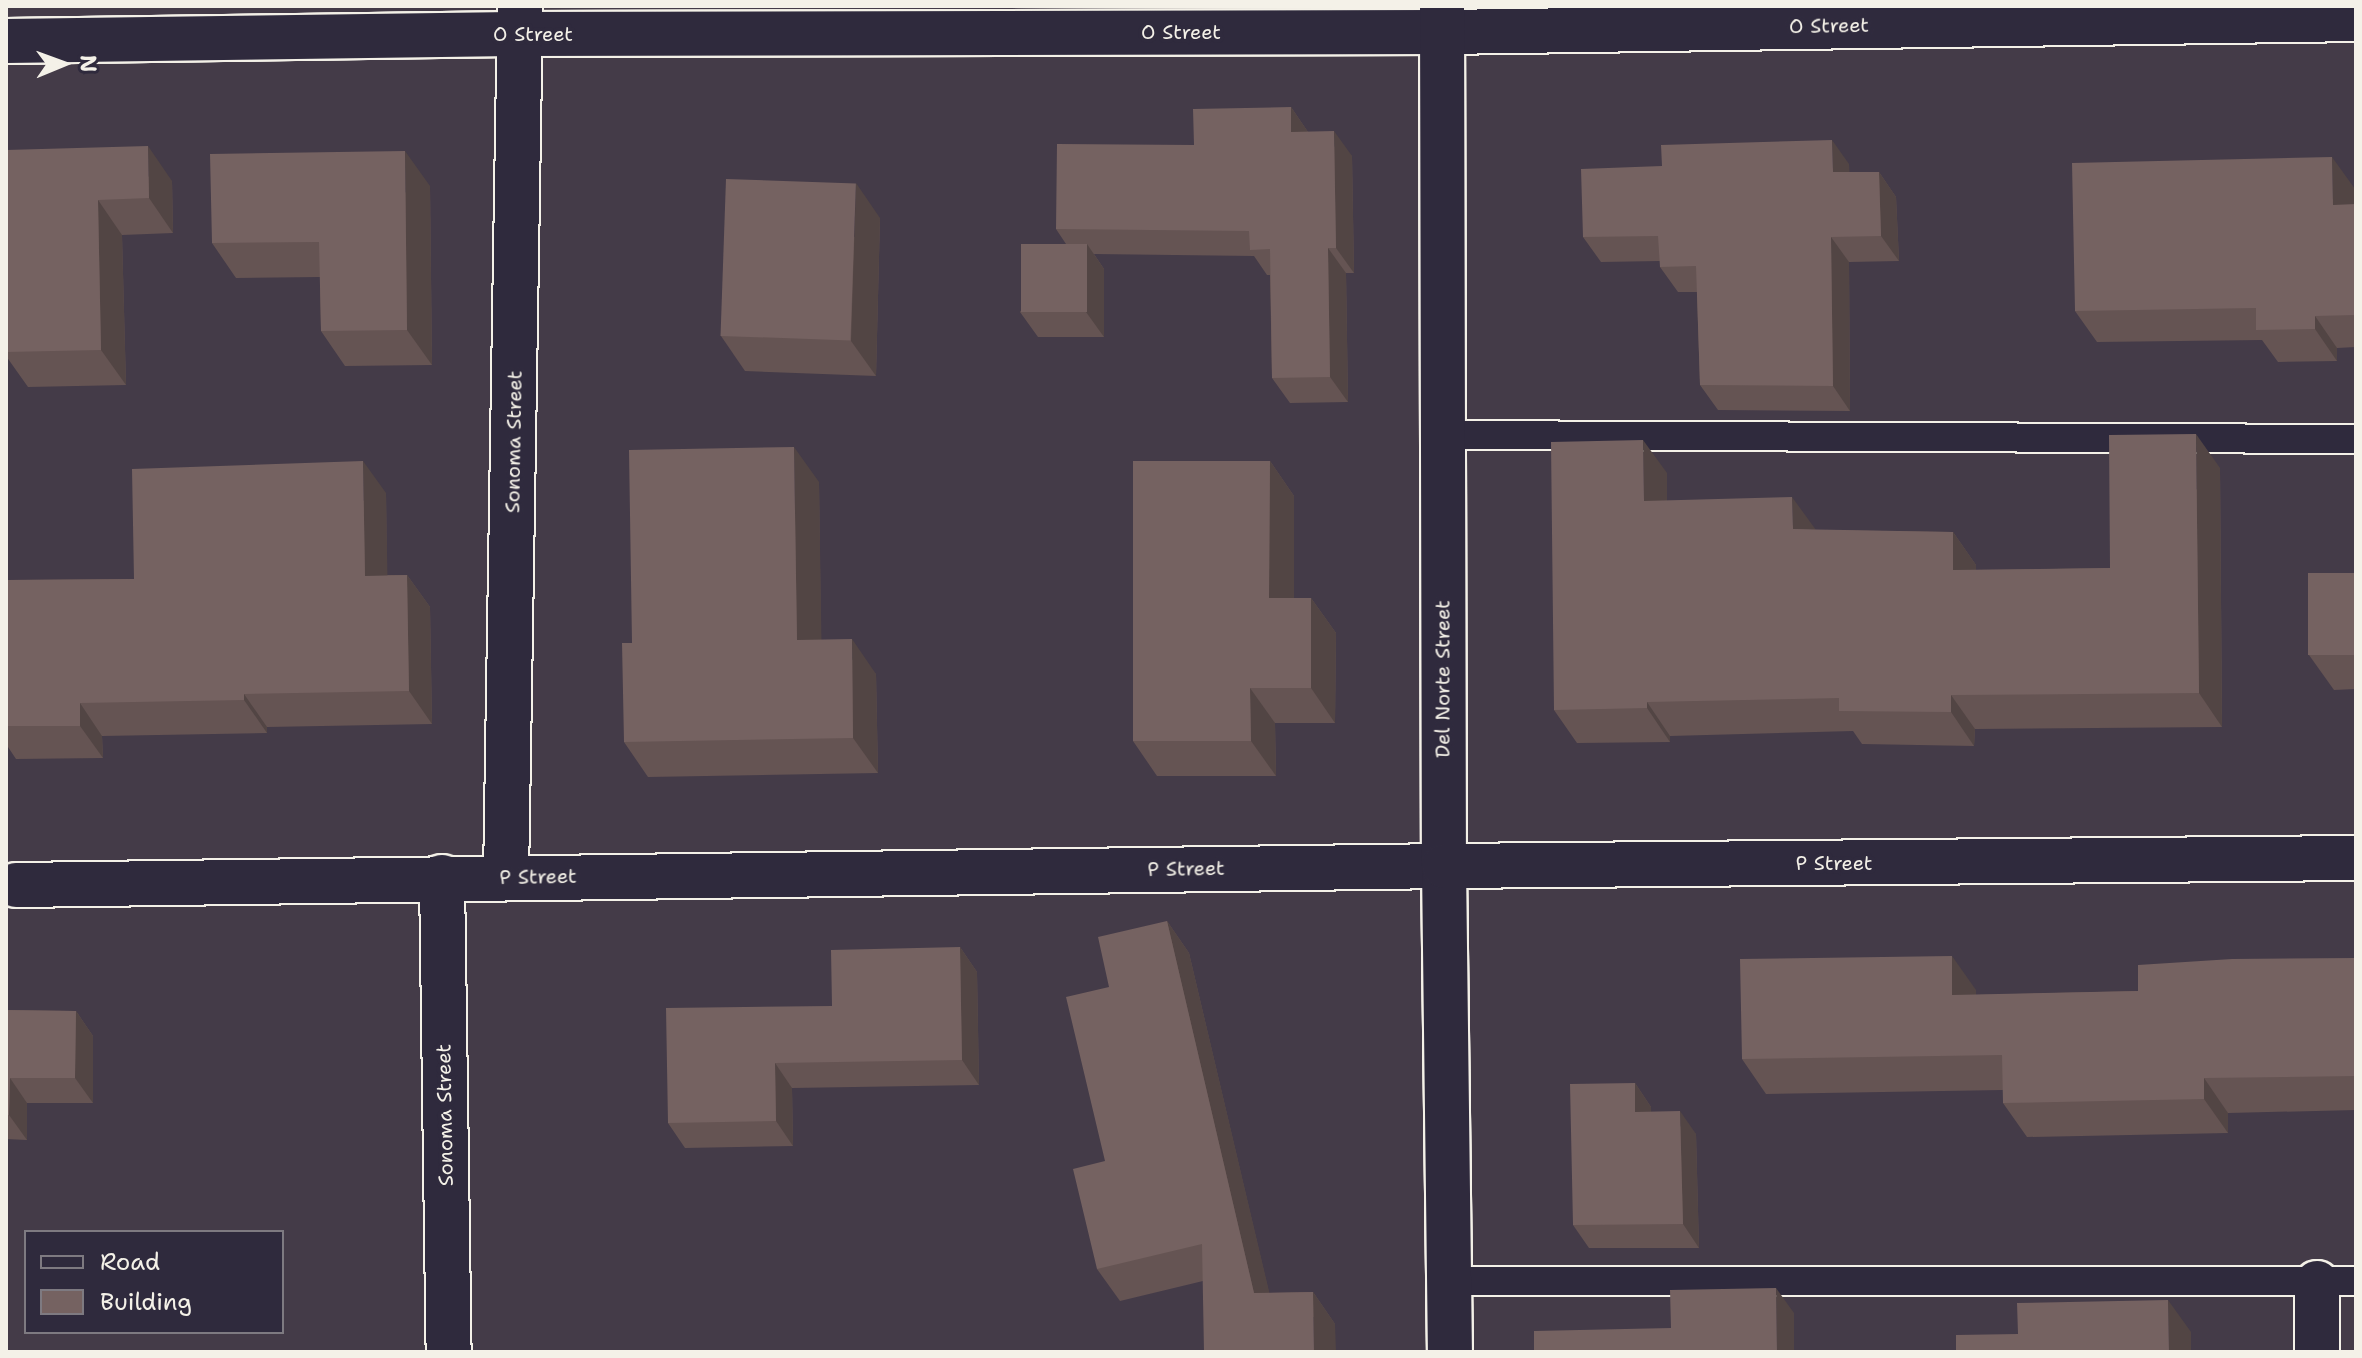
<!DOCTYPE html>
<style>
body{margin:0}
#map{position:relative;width:2362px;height:1358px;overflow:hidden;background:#443b48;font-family:"Shantell Sans",sans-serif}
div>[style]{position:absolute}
.roads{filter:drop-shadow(2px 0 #f4f1e8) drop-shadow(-2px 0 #f4f1e8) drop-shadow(0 2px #f4f1e8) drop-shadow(0 -2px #f4f1e8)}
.service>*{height:28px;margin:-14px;padding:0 14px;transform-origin:14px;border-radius:14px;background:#2f2a3d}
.minor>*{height:44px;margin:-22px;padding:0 22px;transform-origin:22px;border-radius:22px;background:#2f2a3d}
.tertiary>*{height:44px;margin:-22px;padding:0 22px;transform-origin:22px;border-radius:22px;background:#2f2a3d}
.wall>*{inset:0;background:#655453}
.shaded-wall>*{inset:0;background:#524544}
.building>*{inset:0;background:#756261;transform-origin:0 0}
span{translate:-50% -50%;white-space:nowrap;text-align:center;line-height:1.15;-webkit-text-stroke:8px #2f2a3d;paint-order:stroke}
.street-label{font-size:20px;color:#f4f1e8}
.frame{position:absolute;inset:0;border:8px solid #f4f1e8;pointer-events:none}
.legend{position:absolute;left:24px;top:1230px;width:260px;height:104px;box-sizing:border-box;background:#2f2a3d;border:2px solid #7e7a81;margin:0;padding:10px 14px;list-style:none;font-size:24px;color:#f4f1e8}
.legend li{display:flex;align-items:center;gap:16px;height:40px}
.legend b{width:40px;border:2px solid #7e7a81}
.north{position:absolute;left:24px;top:24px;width:80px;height:80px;-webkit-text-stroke:6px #2f2a3d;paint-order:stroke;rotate:89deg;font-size:22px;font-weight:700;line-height:32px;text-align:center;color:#f4f1e8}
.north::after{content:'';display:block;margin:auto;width:28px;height:36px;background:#f4f1e8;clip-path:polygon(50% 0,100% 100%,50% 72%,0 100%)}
</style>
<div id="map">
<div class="roads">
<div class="service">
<div style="left:1442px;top:435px;width:914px;rotate:0.25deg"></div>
<div style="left:1450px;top:1281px;width:906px"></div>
</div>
<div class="minor">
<div style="left:6px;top:41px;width:514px;rotate:-0.78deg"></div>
<div style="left:520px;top:34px;width:922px;rotate:-0.12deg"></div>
<div style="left:1442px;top:32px;width:914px;rotate:-0.81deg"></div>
<div style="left:442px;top:877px;width:475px;rotate:89.2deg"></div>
<div style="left:506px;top:878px;width:872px;rotate:-89.08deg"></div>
<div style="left:16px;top:885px;width:1428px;rotate:-0.76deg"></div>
<div style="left:1444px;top:866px;width:486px;rotate:89.3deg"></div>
<div style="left:2317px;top:1283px;width:69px;rotate:90deg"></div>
</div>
<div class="tertiary">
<div style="left:1442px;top:6px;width:860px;rotate:89.87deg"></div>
<div style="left:1444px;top:866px;width:912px;rotate:-0.5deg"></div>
</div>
</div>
<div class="wall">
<div style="clip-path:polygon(1291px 107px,1308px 132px,1352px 156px,1354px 273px,1346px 273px,1348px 402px,1290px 403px,1272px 378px,1270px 275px,1267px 275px,1254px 256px,1094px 254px,1104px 269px,1104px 337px,1038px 337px,1020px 312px,1066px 244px,1056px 229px,1194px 145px)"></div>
<div style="clip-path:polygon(6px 150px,172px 181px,173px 233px,122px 235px,126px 385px,28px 387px,6px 356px)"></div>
<div style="clip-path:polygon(1849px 164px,1849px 172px,1879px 172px,1896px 197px,1899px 261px,1849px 262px,1850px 411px,1718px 410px,1700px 385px,1697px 292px,1678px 292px,1660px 267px,1660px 261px,1601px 262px,1583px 237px)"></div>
<div style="clip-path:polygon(430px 186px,432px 365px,345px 366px,321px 331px,320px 277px,236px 278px,212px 243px)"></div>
<div style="clip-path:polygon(2355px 189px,2355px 204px,2356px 204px,2356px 347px,2337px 348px,2337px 361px,2278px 362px,2262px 340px,2097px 342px,2075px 311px)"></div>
<div style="clip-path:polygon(880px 218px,876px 376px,745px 371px,721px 336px)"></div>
<div style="clip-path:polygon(1270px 461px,1294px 496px,1294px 598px,1311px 598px,1336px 633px,1335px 723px,1275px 723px,1276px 776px,1157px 776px,1133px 741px)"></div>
<div style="clip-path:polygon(2220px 468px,2222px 727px,1975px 729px,1974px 746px,1862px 744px,1853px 731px,1670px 736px,1670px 742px,1577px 743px,1554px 710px,1667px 473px,1667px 501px,1815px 530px,1953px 532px,1976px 565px,1976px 570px,2110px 568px)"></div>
<div style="clip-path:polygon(819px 482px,821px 640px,876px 674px,878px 773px,648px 777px,624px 742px)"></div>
<div style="clip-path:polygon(386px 493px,387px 575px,407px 575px,430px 607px,432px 724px,267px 727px,267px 733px,102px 736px,103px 758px,16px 759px,6px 744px,6px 580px,134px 579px)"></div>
<div style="clip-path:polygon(2356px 573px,2356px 689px,2334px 690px,2309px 655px)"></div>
<div style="clip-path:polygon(1167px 921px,1189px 953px,1269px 1293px,1313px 1292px,1335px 1324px,1203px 1281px,1120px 1301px,1097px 1269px,1105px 1161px,1109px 987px)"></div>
<div style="clip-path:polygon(960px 947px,977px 972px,979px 1085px,792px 1088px,793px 1146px,685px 1148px,668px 1123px,832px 1006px)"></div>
<div style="clip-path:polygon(2356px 958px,2356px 1110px,2228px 1113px,2228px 1133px,2027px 1137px,2003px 1103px,2003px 1090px,1766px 1094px,1742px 1059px,1976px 990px,1976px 995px,2138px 991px)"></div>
<div style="clip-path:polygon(6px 1010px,76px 1011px,93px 1036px,93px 1103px,27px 1103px,27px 1140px,6px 1139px)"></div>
<div style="clip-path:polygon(1635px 1083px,1651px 1107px,1651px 1112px,1696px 1134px,1699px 1248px,1589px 1248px,1573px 1225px)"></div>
</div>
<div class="shaded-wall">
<div style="clip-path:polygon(1291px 107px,1308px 132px,1291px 132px)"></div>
<div style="clip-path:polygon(1334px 131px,1352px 156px,1354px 273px,1336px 248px)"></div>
<div style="clip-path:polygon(1832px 140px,1849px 164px,1851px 197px,1833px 172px)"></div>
<div style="clip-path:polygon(148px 146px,172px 181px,173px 233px,149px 198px)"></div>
<div style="clip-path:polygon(405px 151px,430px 186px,432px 365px,407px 330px)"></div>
<div style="clip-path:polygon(2332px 157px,2355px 189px,2355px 236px,2333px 205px)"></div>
<div style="clip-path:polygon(1879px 172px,1896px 197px,1899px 261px,1881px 236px)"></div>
<div style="clip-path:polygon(856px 183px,880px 218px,876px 376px,851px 341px)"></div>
<div style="clip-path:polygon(98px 200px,122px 235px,126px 385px,101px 350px)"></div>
<div style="clip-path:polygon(1831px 237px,1849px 262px,1850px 411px,1833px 386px)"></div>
<div style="clip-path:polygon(1087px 244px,1104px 269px,1104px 337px,1086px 312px)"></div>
<div style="clip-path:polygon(1328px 248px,1346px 273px,1348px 402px,1330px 377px)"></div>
<div style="clip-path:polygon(2315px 316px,2337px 348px,2337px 361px,2315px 329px)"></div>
<div style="clip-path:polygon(2196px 434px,2220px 468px,2222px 727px,2199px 693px)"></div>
<div style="clip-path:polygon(1643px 440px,1667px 473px,1667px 535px,1644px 501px)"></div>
<div style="clip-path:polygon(794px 447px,819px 482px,822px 675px,797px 640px)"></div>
<div style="clip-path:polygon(363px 461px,386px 493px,388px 608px,365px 576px)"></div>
<div style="clip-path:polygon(1270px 461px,1294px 496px,1294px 633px,1269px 598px)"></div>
<div style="clip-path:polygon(1792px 497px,1816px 530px,1793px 529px)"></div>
<div style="clip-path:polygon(1953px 532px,1976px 565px,1976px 603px,1953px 570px)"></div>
<div style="clip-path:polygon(407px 575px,430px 607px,432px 724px,409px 691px)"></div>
<div style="clip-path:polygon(1311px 598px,1336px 633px,1335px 723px,1311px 688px)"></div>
<div style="clip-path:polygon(852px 639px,876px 674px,878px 773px,853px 738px)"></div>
<div style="clip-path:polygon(1250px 688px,1275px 723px,1276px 776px,1251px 741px)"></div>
<div style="clip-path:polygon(244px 694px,267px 727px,267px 733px,244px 700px)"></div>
<div style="clip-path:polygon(1951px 695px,1975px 729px,1974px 746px,1951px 712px)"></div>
<div style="clip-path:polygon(1647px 702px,1670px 736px,1670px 742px,1647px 708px)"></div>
<div style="clip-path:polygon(80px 703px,102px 736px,103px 758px,80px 726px)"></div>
<div style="clip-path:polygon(1167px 921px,1189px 953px,1277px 1325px,1254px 1293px)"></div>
<div style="clip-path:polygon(960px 947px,977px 972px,979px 1085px,962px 1060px)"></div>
<div style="clip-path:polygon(1952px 956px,1976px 990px,1976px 1030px,1952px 995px)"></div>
<div style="clip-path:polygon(76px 1011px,93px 1036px,93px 1103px,75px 1078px)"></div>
<div style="clip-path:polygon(775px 1063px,792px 1088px,793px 1146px,776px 1121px)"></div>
<div style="clip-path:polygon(10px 1078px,27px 1103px,27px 1140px,9px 1115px)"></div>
<div style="clip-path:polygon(2204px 1078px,2228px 1113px,2228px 1133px,2204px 1099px)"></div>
<div style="clip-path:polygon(1635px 1083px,1651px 1107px,1652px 1135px,1635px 1112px)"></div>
<div style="clip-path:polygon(1680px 1111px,1696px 1134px,1699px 1248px,1683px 1224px)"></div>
<div style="clip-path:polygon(1776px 1288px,1794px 1313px,1794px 1352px,1777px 1352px)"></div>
<div style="clip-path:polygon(1313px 1292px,1335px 1324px,1336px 1352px,1314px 1352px)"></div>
<div style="clip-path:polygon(2168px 1300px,2191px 1332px,2191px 1352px,2169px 1352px)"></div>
</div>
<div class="building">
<div style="clip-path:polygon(1291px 107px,1291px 132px,1334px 131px,1336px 248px,1328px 248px,1330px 377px,1272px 378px,1270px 249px,1250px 250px,1249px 231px,1056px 229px,1057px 144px,1194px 145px,1193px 109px)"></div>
<div style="clip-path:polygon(1832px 140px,1833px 172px,1879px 172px,1881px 236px,1831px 237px,1833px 386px,1700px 385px,1696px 266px,1660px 267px,1658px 236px,1583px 237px,1581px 169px,1662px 166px,1661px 145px)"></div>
<div style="clip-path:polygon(148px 146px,149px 198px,98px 200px,101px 350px,6px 352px,6px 150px)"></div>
<div style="clip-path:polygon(405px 151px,407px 330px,321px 331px,319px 242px,212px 243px,210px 154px)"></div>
<div style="clip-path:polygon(2332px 157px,2333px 205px,2356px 204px,2356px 315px,2315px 316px,2315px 329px,2256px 330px,2256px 308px,2075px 311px,2072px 163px)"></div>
<div style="left:726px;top:179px;width:130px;height:157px;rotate:2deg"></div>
<div style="left:1021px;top:244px;width:66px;height:68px"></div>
<div style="clip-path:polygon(2196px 434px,2199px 693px,1951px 695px,1951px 712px,1839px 711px,1839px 698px,1647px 702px,1647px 708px,1554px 710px,1551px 442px,1643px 440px,1644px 501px,1792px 497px,1793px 529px,1953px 532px,1953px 570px,2110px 568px,2109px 435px)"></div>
<div style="clip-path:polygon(794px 447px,797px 640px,852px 639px,853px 738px,624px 742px,622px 643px,632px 643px,629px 450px)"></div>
<div style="clip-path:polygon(363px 461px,365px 576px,407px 575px,409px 691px,244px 694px,244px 700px,80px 703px,80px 726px,6px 726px,6px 580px,134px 579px,132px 469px)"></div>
<div style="clip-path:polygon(1133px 461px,1270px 461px,1269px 598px,1311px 598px,1311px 688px,1250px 688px,1251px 741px,1133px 741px)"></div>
<div style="left:2308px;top:573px;width:48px;height:82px"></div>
<div style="clip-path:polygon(1167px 921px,1254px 1293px,1313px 1292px,1314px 1352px,1204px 1352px,1202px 1244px,1097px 1269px,1073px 1169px,1105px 1161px,1066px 997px,1109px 987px,1098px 937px)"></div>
<div style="clip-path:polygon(960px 947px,962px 1060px,775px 1063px,776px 1121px,668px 1123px,666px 1008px,832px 1006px,831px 950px)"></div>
<div style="clip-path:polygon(1952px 956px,1952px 995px,2138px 991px,2138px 965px,2232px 959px,2356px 958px,2356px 1076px,2204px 1078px,2204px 1099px,2003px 1103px,2002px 1055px,1742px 1059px,1740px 959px)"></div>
<div style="clip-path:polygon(6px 1010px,76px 1011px,75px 1078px,10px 1078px,9px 1115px,6px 1115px)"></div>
<div style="clip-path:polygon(1635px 1083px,1635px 1112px,1680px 1111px,1683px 1224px,1573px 1225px,1570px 1084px)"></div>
<div style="clip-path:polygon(1776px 1288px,1777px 1352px,1534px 1352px,1534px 1331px,1671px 1328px,1670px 1290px)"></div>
<div style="clip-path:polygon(2168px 1300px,2169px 1352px,1956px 1352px,1956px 1335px,2018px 1334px,2017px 1303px)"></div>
</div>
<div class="street-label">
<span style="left:1829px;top:26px;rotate:-1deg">O Street</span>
<span style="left:1181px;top:32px">O Street</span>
<span style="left:533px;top:34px">O Street</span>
<span style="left:514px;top:442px;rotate:-89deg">Sonoma Street</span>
<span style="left:1443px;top:679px;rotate:-90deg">Del Norte Street</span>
<span style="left:1834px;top:863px">P Street</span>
<span style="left:1186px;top:869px;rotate:-1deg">P Street</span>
<span style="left:538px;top:877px;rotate:-1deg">P Street</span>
<span style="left:445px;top:1115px;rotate:-91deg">Sonoma Street</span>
</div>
<div class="frame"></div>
<ul class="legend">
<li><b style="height:10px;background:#2f2a3d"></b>Road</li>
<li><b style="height:22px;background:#756261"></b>Building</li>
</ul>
<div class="north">N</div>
</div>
